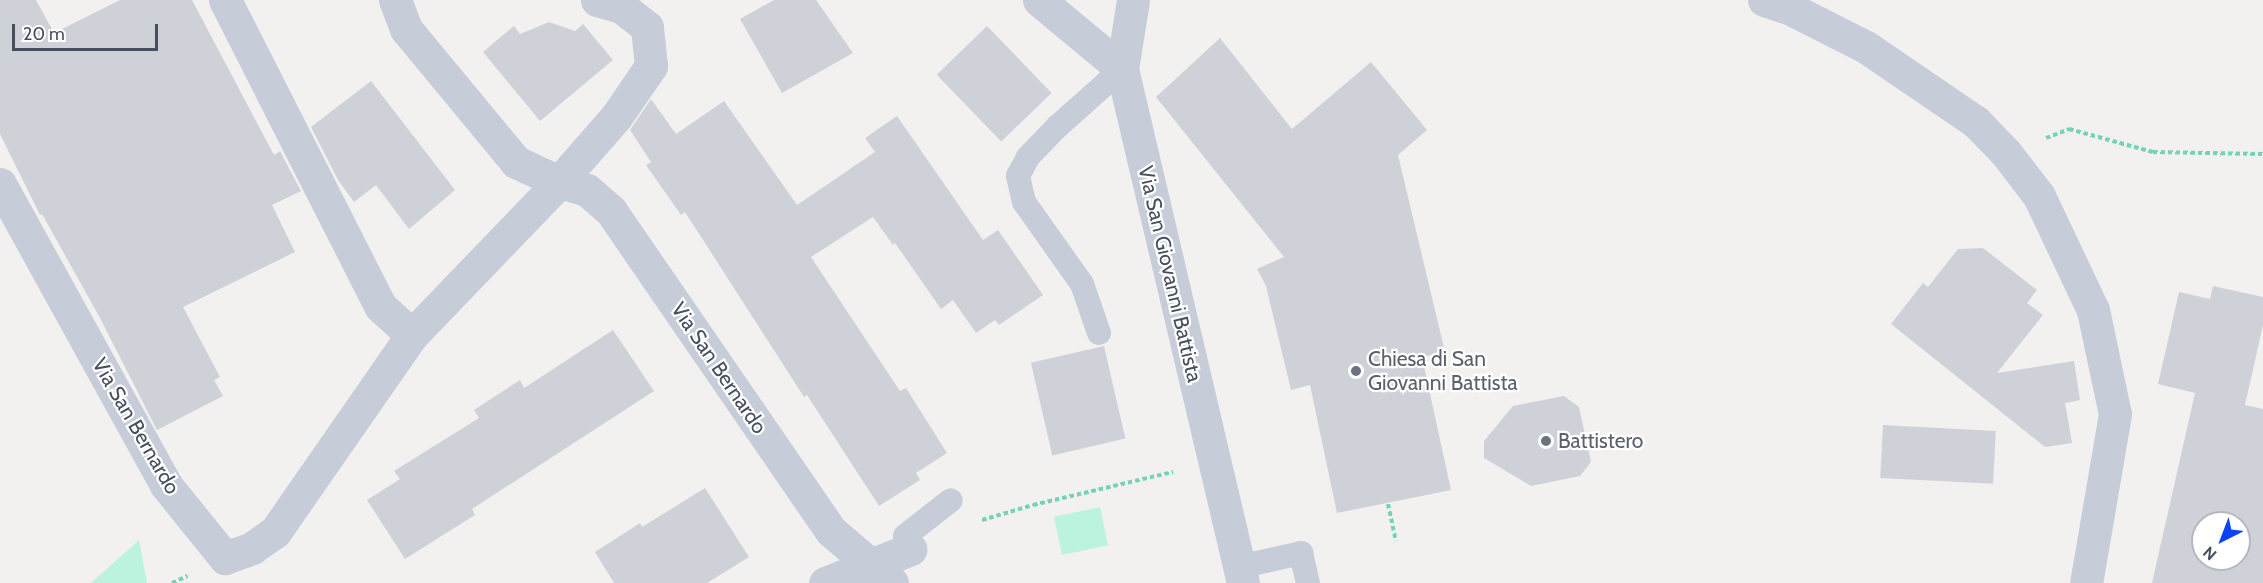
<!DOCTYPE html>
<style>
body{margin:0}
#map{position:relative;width:2263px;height:583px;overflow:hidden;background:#f3f1f0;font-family:Cabin,sans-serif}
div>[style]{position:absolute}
.green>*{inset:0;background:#bcf3dc;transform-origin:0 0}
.building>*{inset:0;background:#cfd1d8;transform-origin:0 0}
.path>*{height:4px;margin-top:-2px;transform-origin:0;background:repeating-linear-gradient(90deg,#72d3b6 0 4.5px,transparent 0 7.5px)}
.service>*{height:24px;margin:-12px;padding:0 12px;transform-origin:12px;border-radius:12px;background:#c6ccd8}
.minor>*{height:33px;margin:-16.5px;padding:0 16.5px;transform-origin:16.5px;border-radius:16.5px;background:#c6ccd8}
.dots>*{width:16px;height:16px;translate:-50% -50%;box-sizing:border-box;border:3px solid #fff;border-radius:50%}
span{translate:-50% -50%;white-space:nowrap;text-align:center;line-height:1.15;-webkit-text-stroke:4.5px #fff;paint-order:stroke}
.street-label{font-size:21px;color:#474f5f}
.worship-label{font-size:21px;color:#5b616d}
.left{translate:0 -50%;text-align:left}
.north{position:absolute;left:2191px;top:511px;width:60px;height:60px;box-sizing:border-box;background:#fff;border:2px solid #b5b9bf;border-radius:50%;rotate:222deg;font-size:16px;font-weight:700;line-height:24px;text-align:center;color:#474f5f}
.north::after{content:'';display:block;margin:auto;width:21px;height:27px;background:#0c44f1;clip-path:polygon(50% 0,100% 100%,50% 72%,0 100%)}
.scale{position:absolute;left:12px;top:24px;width:146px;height:27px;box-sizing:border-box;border:3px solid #474f5f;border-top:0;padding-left:8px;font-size:18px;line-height:21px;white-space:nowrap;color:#474f5f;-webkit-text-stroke:4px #fff;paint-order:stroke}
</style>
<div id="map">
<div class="green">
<div style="left:1100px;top:507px;width:39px;height:47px;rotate:78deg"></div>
<div style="clip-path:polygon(139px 540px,147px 583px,91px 583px)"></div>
</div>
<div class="building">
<div style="clip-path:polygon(0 0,36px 0,54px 33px,120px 0,192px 0,274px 155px,280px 151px,301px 191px,272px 205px,295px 252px,183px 307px,220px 377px,214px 380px,223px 396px,157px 430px,100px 318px,42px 214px,40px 215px,0 134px)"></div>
<div style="clip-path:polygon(774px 0,816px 0,853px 53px,782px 93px,740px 19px)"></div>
<div style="clip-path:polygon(549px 22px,575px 31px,583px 24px,613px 60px,540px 121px,483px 52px,514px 26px,520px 34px)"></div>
<div style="left:987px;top:26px;width:93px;height:70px;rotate:46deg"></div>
<div style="clip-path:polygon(1220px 38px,1292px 129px,1371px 62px,1427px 130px,1398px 155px,1445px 352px,1422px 357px,1451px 490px,1337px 513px,1310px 385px,1291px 390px,1266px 286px,1257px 269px,1284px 257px,1156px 97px)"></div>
<div style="clip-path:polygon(371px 81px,455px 190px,409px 229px,376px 185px,354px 202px,338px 180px,311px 127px)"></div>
<div style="clip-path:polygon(651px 99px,676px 134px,724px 101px,797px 205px,875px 152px,865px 138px,897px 116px,983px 240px,998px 230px,1043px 295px,999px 325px,995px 320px,976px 333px,953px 300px,941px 309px,895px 243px,893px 245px,873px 217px,811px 257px,900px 391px,906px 388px,947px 453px,916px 473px,920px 480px,879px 506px,807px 395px,804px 397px,685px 212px,681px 215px,646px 165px,651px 162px,630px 130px)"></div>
<div style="clip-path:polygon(1983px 248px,2037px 290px,2027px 303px,2043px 315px,1997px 373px,2074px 361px,2080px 400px,2065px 403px,2072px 443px,2045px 447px,1891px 324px,1923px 283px,1928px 287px,1958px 249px)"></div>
<div style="clip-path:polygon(evenodd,2213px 286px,2263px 297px,2263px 325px,2245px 405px,2263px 409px,2263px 583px,2152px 583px,2195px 393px,2158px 384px,2179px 292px,2210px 299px,2213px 286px,2203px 523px,2239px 523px,2239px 559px,2203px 559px,2203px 523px)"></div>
<div style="clip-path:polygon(613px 330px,654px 391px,472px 509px,475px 515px,405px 559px,367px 500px,400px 479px,394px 471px,479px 418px,474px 410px,520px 380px,524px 388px)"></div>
<div style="left:1104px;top:346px;width:95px;height:75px;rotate:77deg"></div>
<div style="clip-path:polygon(1564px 396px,1579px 407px,1591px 462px,1580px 476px,1531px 486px,1484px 458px,1484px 441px,1513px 406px)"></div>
<div style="left:1883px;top:425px;width:113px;height:53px;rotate:3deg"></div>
<div style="clip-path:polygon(705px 488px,749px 557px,707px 583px,614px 583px,595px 552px,640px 523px,642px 527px)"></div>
</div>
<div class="path">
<div style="left:2046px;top:138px;width:25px;rotate:-21deg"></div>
<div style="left:2069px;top:129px;width:87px;rotate:15.3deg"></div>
<div style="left:2153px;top:152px;width:110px;rotate:1deg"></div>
<div style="left:1388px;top:504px;width:38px;rotate:78deg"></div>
<div style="left:982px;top:520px;width:53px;rotate:-16.4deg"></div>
<div style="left:1033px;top:505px;width:144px;rotate:-13.3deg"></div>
<div style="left:172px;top:583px;width:17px;rotate:-25deg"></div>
</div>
<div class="service">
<div style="left:1099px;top:333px;width:52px;rotate:-109.1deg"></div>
<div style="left:1082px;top:284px;width:100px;rotate:-125.3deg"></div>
<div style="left:1024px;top:202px;width:27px;rotate:-103deg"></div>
<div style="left:1018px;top:176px;width:21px;rotate:-62deg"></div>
<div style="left:1028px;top:157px;width:42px;rotate:-46deg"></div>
<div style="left:1057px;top:127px;width:87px;rotate:-41.7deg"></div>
<div style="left:911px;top:549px;width:14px;rotate:-115deg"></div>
<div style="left:905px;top:536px;width:58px;rotate:-38deg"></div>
<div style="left:1239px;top:567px;width:64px;rotate:-12.7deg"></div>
<div style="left:1301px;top:553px;width:31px;rotate:77deg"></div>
</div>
<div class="minor">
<div style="left:225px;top:0;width:344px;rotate:63.1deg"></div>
<div style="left:381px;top:307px;width:42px;rotate:42.1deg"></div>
<div style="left:395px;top:0;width:31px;rotate:69deg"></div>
<div style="left:406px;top:29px;width:173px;rotate:50.4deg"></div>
<div style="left:516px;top:162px;width:47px;rotate:24.9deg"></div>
<div style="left:559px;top:182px;width:86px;rotate:-48.8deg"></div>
<div style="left:616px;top:117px;width:62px;rotate:-55.5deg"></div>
<div style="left:651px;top:66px;width:39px;rotate:-96deg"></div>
<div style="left:647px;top:27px;width:33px;rotate:-142deg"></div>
<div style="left:621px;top:7px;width:25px;rotate:-164deg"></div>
<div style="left:1039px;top:0;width:108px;rotate:39.7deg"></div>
<div style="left:1122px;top:69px;width:528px;rotate:76.75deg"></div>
<div style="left:1764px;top:0;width:28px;rotate:18deg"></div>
<div style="left:1791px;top:9px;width:84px;rotate:26.9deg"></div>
<div style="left:1866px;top:47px;width:133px;rotate:34.3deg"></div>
<div style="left:1976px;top:122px;width:43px;rotate:45.9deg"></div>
<div style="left:2006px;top:153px;width:54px;rotate:52.5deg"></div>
<div style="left:2039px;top:196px;width:126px;rotate:64.7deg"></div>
<div style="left:2093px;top:310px;width:106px;rotate:78.1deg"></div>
<div style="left:2115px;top:414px;width:171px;rotate:99.7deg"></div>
<div style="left:1122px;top:69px;width:70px;rotate:-80.9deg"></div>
<div style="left:0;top:184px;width:344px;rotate:61.1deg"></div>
<div style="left:166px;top:485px;width:94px;rotate:51.1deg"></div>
<div style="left:225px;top:558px;width:29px;rotate:-20deg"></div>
<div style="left:252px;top:548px;width:28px;rotate:-35deg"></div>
<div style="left:275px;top:532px;width:240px;rotate:-55.2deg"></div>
<div style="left:412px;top:335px;width:212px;rotate:-46.1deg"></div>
<div style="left:559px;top:182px;width:29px;rotate:16deg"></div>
<div style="left:587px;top:190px;width:32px;rotate:41deg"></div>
<div style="left:611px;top:211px;width:388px;rotate:55.5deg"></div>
<div style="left:831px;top:531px;width:80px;rotate:40.4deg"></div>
<div style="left:825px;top:583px;width:92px;rotate:-21.6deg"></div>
</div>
<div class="dots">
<div style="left:1356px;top:371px;background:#6b7280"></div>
<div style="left:1546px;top:441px;background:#6b7280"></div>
</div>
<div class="street-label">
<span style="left:1170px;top:274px;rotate:77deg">Via San Giovanni Battista</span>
<span style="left:719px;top:368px;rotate:56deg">Via San Bernardo</span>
<span style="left:136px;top:426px;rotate:60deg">Via San Bernardo</span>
</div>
<div class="worship-label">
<span class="left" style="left:1368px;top:371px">Chiesa di San<br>Giovanni Battista</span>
<span class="left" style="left:1558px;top:441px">Battistero</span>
</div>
<div class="north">N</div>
<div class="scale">20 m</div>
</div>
